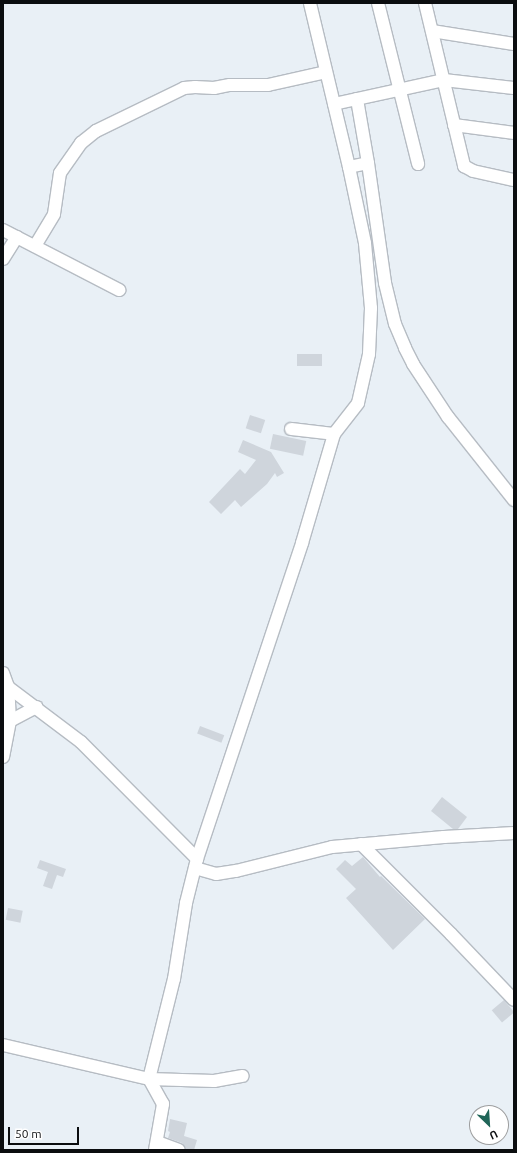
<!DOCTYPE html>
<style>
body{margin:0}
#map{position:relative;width:517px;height:1153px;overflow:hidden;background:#e9f0f6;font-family:Ubuntu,sans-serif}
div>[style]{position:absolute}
.building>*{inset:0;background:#cfd5dc;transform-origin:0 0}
.roads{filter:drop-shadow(1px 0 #b6bcc3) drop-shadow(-1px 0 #b6bcc3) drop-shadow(0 1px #b6bcc3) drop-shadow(0 -1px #b6bcc3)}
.minor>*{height:12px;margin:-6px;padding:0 6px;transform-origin:6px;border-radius:6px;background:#fff}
span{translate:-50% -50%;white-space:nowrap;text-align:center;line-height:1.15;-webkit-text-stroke:3px #fff;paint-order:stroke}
.frame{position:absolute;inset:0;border:4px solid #0b0d0f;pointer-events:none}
.north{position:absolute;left:469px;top:1105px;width:40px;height:40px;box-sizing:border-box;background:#fff;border:1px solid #9d9e9f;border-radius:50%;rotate:155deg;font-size:11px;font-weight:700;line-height:16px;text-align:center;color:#0b0d0f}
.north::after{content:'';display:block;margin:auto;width:14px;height:18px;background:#206558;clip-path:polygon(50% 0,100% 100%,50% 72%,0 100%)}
.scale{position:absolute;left:8px;top:1127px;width:71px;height:18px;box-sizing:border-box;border:2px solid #0b0d0f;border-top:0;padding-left:5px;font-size:12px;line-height:14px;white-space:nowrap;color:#0b0d0f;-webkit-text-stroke:3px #fff;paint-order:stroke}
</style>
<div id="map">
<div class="building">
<div style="left:322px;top:354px;width:12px;height:25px;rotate:90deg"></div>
<div style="left:250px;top:415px;width:16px;height:14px;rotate:18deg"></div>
<div style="left:273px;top:434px;width:34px;height:15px;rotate:12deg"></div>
<div style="clip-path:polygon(243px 440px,271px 452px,284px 473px,277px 477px,275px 473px,267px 484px,241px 507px,235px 500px,221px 514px,209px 502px,240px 469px,245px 474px,256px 460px,238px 452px)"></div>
<div style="left:200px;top:726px;width:26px;height:8px;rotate:21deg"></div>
<div style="clip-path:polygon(442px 797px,467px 817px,458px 829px,453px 829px,431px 811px)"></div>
<div style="clip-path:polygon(363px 857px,380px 877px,381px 876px,425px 919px,393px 950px,346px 898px,356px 889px,336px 869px,345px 860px,352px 866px)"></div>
<div style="clip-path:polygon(40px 860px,66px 869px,63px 877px,57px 875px,52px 889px,43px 886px,48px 872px,37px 868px)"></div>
<div style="left:8px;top:908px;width:15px;height:12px;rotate:11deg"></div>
<div style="left:504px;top:1000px;width:16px;height:16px;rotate:50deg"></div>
<div style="clip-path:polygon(170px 1119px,187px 1123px,184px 1136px,197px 1140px,194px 1150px,186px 1149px,182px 1143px,168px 1138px,170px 1132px,168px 1131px)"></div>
</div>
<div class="roads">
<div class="minor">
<div style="left:378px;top:3px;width:166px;rotate:76deg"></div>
<div style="left:425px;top:3px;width:168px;rotate:76.5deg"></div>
<div style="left:464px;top:166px;width:10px;rotate:29deg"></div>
<div style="left:473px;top:171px;width:42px;rotate:12.4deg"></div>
<div style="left:432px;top:31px;width:83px;rotate:9deg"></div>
<div style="left:334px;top:104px;width:113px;rotate:-12.3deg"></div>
<div style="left:444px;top:80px;width:70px;rotate:6.5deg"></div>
<div style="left:454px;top:125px;width:61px;rotate:7.6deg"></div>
<div style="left:368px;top:163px;width:121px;rotate:81.9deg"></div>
<div style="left:385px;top:283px;width:42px;rotate:76.3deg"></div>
<div style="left:395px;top:324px;width:26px;rotate:67deg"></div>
<div style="left:405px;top:348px;width:18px;rotate:63deg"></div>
<div style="left:413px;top:364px;width:64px;rotate:56.6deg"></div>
<div style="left:448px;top:417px;width:106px;rotate:51.5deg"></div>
<div style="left:349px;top:167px;width:19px;rotate:-12deg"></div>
<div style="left:368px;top:163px;width:65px;rotate:-99.8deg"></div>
<div style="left:3px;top:230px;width:131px;rotate:27.3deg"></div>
<div style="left:35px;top:246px;width:37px;rotate:-59deg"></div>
<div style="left:54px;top:214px;width:41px;rotate:-81.7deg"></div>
<div style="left:60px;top:173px;width:37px;rotate:-55deg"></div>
<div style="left:81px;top:143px;width:19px;rotate:-39deg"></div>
<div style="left:96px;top:131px;width:98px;rotate:-26deg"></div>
<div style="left:184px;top:88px;width:11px;rotate:-5deg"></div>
<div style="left:195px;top:87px;width:19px;rotate:3deg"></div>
<div style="left:214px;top:88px;width:16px;rotate:-11deg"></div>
<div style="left:230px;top:85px;width:38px"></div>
<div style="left:268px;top:85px;width:59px;rotate:-12.6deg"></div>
<div style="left:3px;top:259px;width:26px;rotate:-58deg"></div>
<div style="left:291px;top:429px;width:43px;rotate:6.6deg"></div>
<div style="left:3px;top:673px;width:15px;rotate:70deg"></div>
<div style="left:8px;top:687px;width:91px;rotate:37deg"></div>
<div style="left:81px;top:742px;width:165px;rotate:45.2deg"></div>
<div style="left:10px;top:721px;width:30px;rotate:-28deg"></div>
<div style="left:3px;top:757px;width:37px;rotate:-79deg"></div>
<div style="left:10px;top:721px;width:34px;rotate:-93deg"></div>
<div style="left:361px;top:844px;width:127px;rotate:45deg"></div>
<div style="left:451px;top:934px;width:91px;rotate:46.3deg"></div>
<div style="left:195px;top:868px;width:22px;rotate:16deg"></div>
<div style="left:216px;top:874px;width:20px;rotate:-9deg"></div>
<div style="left:236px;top:871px;width:99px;rotate:-14deg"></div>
<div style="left:332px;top:847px;width:112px;rotate:-5.1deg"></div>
<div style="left:444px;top:837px;width:70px;rotate:-3.3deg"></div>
<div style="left:3px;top:1045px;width:150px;rotate:13.1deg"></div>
<div style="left:149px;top:1079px;width:65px;rotate:1.8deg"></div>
<div style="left:214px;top:1081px;width:29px;rotate:-10deg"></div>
<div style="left:157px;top:1142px;width:23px;rotate:20deg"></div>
<div style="left:155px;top:1150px;width:47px;rotate:-80.1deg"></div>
<div style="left:163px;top:1104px;width:29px;rotate:-119deg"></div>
<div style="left:149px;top:1079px;width:103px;rotate:-76deg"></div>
<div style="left:174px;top:979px;width:77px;rotate:-81deg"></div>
<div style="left:186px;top:903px;width:45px;rotate:-76deg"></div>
<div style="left:197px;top:859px;width:333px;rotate:-71.6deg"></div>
<div style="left:302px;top:543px;width:114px;rotate:-73.6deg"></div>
<div style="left:334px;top:434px;width:39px;rotate:-52deg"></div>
<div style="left:358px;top:403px;width:50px;rotate:-77.3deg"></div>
<div style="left:369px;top:354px;width:46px;rotate:-87.5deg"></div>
<div style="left:371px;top:308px;width:65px;rotate:-95.3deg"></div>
<div style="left:365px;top:243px;width:78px;rotate:-101.9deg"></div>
<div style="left:349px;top:167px;width:169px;rotate:-103.4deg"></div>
</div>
</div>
<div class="frame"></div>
<div class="north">U</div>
<div class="scale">50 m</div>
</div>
